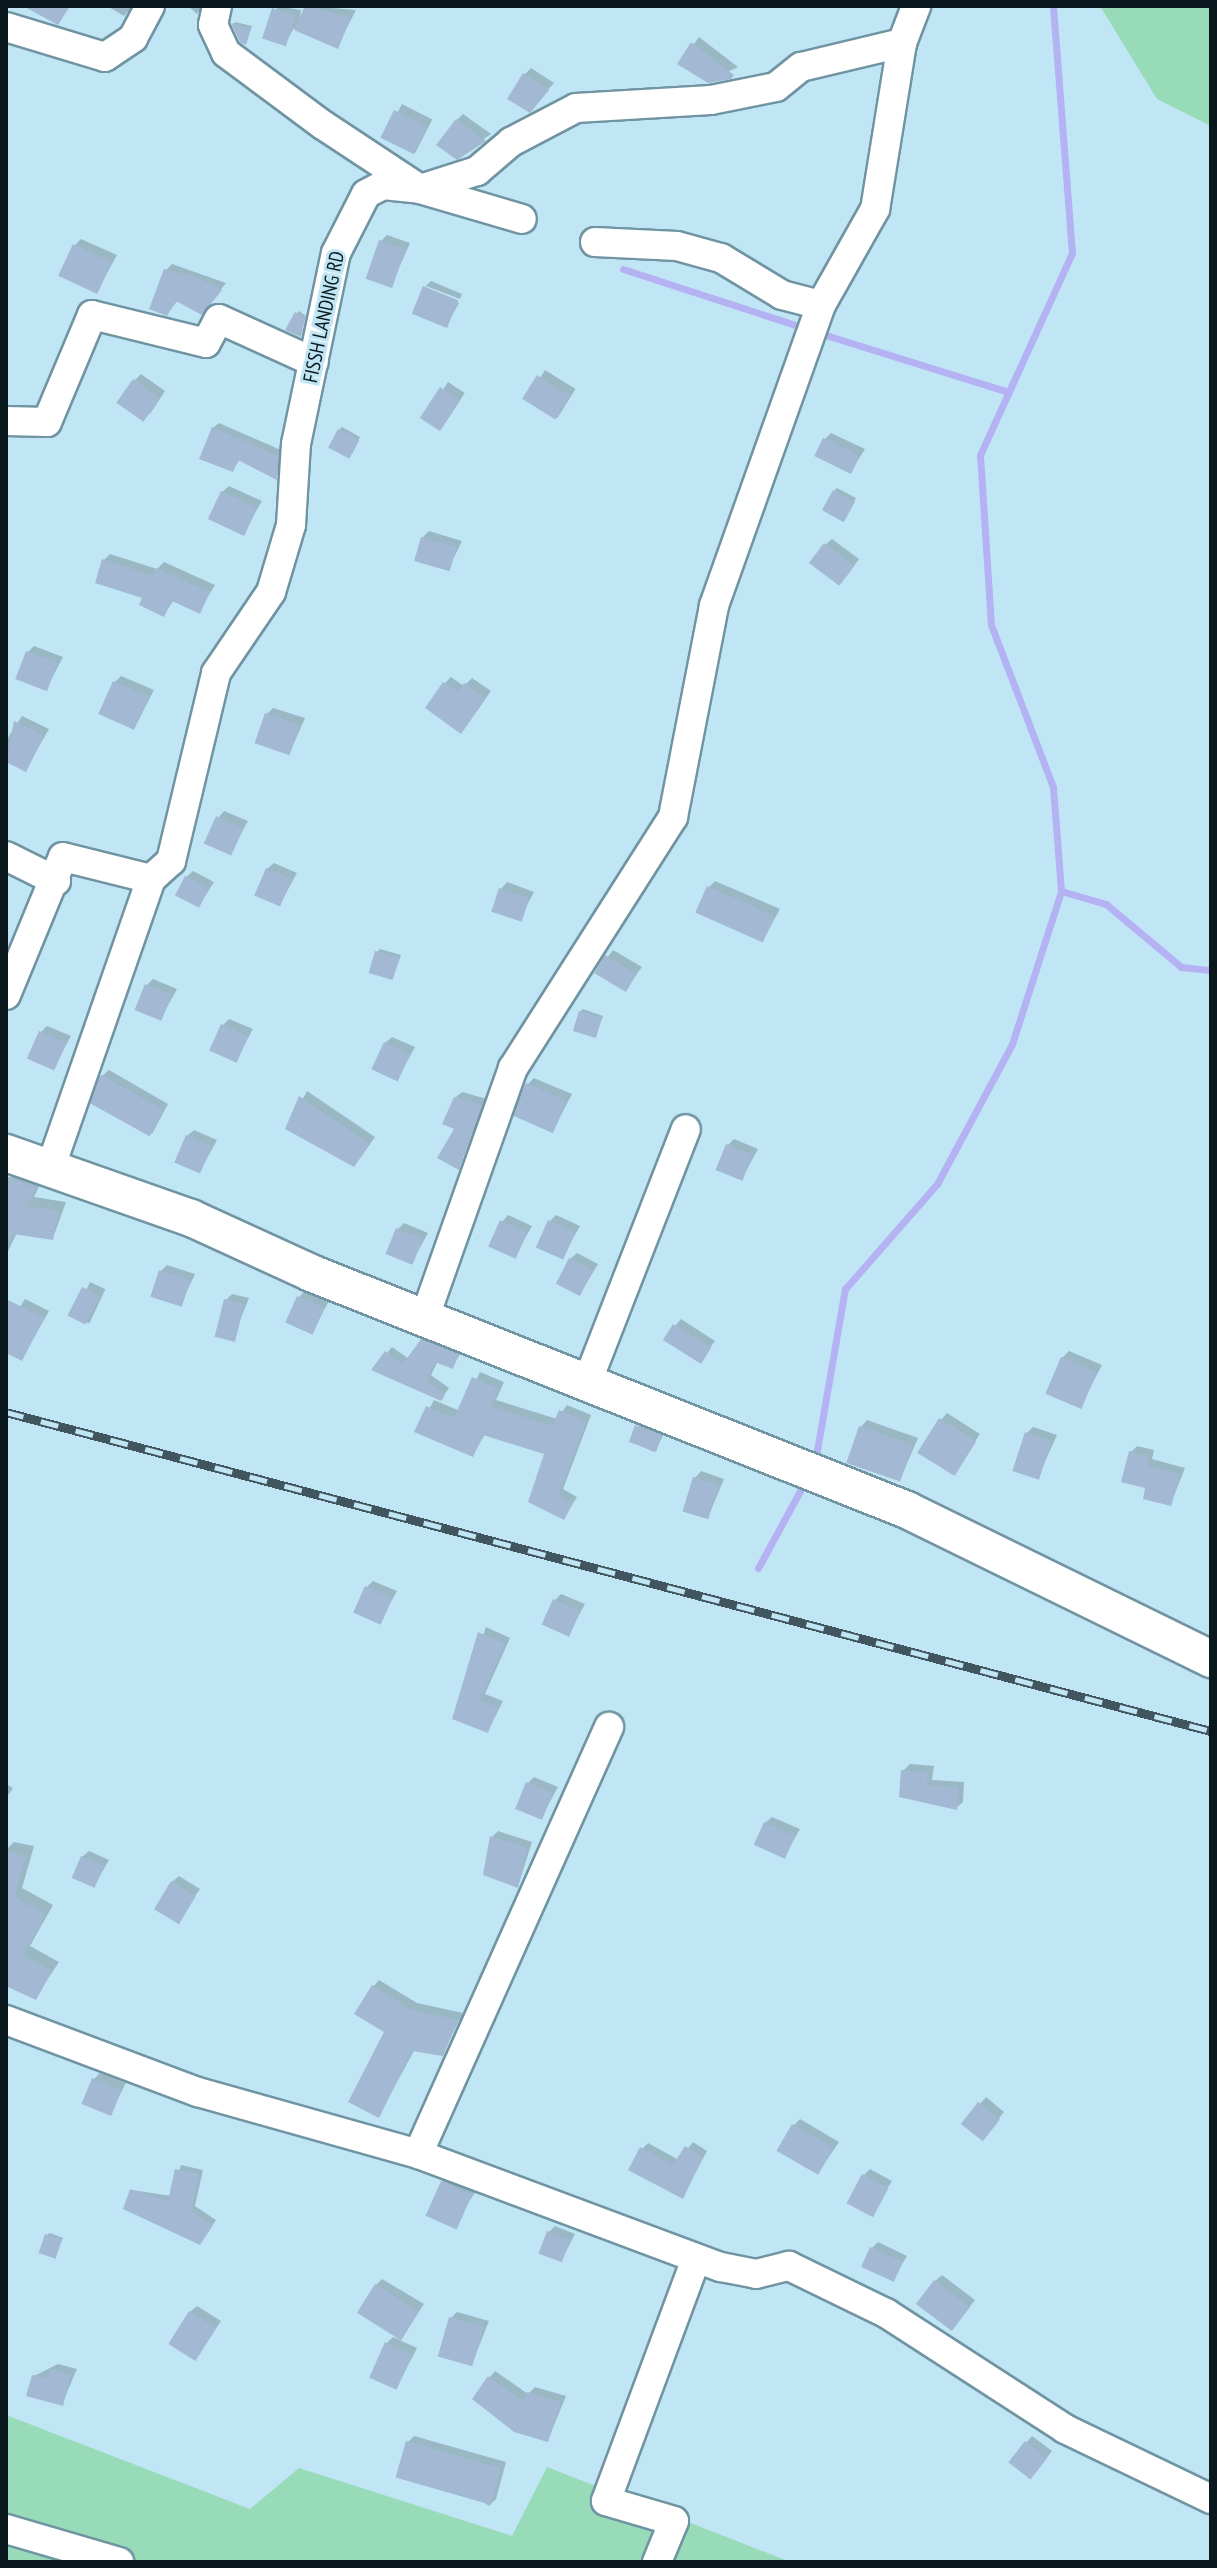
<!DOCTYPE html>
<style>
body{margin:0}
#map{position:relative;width:1217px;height:2568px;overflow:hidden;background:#c0e6f5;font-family:"PT Sans Narrow",sans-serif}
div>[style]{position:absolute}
.green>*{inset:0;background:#97dbb9}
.shadow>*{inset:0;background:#0003;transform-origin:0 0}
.stream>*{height:7px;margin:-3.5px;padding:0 3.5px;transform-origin:3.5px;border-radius:3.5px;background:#b4b2f2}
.building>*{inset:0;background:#a3b8d2;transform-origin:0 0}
.roads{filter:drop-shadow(2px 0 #7094a2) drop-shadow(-2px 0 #7094a2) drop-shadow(0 2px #7094a2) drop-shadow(0 -2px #7094a2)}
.minor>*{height:28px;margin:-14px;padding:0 14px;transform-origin:14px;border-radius:14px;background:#fff}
.major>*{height:36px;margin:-18px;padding:0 18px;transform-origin:18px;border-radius:18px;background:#fff}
.rail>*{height:9px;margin-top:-4.5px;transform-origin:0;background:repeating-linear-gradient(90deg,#c0e6f5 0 18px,#40555d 0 36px);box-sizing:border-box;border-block:2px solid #40555d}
span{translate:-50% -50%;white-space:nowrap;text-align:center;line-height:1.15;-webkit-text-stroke:6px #c0e6f5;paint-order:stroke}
.street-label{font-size:20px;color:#0a181d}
.frame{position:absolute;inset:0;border:8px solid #0a181d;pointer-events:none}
</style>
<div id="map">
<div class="green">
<div style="clip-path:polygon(1100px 6px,1211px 6px,1211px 126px,1157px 99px)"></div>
<div style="clip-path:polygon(6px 2415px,250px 2509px,299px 2468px,512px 2536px,547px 2467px,788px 2561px,6px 2562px)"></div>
</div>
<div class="shadow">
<div style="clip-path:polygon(107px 6px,133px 6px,124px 16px)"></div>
<div style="clip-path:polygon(188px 6px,204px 6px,197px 14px)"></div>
<div style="clip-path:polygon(276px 6px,301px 10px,299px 24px,307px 6px,356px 10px,337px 47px,294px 28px,284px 45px)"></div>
<div style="clip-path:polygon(235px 22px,252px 26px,246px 43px,233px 24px)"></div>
<div style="clip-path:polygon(699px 37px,738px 67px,708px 81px,680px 63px)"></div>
<div style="clip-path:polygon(531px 68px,554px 83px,536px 104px,524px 75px)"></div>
<div style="left:402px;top:104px;width:34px;height:38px;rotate:27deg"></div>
<div style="clip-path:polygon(463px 114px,491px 134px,457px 157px,457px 120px)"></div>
<div style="clip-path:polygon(387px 235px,410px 243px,391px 286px,381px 241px)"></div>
<div style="clip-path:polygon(81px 239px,117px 255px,97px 291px,75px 245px)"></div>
<div style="clip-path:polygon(172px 264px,226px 283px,208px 306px,178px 300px,167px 314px,166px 270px)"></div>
<div style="clip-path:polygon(431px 281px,462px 294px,460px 299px,426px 286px)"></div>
<div style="clip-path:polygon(425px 289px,459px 303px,446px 326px)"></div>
<div style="clip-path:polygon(299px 311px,306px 316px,300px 335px,296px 314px)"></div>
<div style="left:545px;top:370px;width:36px;height:34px;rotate:32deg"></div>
<div style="clip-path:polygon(141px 374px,165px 391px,150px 414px,135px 380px)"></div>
<div style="left:448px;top:382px;width:20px;height:44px;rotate:33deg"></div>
<div style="clip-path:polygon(219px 423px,283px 451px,281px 472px,276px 477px,240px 459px,233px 470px,213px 428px)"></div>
<div style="clip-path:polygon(342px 427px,360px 437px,352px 454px,339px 430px)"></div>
<div style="clip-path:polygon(831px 433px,865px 449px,851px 471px,825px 439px)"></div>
<div style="clip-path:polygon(229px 486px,262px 501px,243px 534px,222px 492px)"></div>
<div style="clip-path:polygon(837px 488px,856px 498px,846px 517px,834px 491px)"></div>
<div style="clip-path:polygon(429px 531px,462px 541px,448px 570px,422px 538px)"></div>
<div style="clip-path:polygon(832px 539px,859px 559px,846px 577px,825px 545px)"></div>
<div style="clip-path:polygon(110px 554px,157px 569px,164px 562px,215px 585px,199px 611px,174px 600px,164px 614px,104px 560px)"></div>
<div style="clip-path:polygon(34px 646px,63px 657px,46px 689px,28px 652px)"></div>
<div style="clip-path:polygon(121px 676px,154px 690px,135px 727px,115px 682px)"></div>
<div style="clip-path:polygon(451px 677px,464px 686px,472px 678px,491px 691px,467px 725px,445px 683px)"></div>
<div style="clip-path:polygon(273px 708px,305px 718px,290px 752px,266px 715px)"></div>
<div style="clip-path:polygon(22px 716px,49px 729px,26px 769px,6px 759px,6px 741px)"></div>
<div style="clip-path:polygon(224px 811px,248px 821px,231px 852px,218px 818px)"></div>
<div style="clip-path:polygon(274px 863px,297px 873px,280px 904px,267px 869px)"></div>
<div style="clip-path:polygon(193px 871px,214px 882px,199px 906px,186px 877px)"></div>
<div style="clip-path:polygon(715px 881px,780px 909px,763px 940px,709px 887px)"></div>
<div style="clip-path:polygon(507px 882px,534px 892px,519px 920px,501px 889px)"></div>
<div style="clip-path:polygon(380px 949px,401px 955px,393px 978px,377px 952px)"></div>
<div style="clip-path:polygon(613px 950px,642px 967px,625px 990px,597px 972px)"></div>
<div style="clip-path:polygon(153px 979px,177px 989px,160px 1020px,147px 985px)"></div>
<div style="clip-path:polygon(583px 1009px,603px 1016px,595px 1036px,580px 1012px)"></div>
<div style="clip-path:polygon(229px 1019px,253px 1029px,236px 1060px,223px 1025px)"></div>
<div style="clip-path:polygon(47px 1026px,71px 1036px,54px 1067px,41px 1032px)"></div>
<div style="clip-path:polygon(392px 1037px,415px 1047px,398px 1078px,385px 1043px)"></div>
<div style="clip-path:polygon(109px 1070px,168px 1104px,152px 1134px,102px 1076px)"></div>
<div style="clip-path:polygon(534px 1078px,572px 1094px,553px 1130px,528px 1084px)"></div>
<div style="clip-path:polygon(307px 1091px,375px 1137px,360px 1158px,287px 1128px)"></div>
<div style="clip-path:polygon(462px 1092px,487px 1099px,458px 1168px,455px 1098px)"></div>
<div style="clip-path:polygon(194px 1130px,217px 1140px,200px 1171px,187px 1136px)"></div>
<div style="clip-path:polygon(734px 1139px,758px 1149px,741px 1180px,728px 1145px)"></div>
<div style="clip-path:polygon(18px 1168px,43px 1178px,34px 1197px,66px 1202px,53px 1238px,17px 1233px,6px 1255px,6px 1184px)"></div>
<div style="clip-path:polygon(508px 1215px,532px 1226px,515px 1256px,502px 1222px)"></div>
<div style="clip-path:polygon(556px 1215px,580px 1226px,563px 1256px,549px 1222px)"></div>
<div style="clip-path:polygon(404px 1223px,428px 1233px,411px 1264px,398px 1229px)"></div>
<div style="clip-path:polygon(577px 1253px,598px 1264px,580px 1294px,570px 1259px)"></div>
<div style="clip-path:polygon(167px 1265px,195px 1274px,181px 1304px,161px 1271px)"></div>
<div style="left:90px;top:1282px;width:17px;height:38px;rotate:25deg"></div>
<div style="clip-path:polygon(305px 1291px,329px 1301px,312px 1332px,299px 1297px)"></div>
<div style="clip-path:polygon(232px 1294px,249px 1298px,232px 1340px,226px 1300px)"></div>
<div style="clip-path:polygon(25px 1299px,49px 1311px,22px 1359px,6px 1351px,6px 1330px)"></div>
<div style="clip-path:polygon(681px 1319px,715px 1341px,700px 1362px,675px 1326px)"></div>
<div style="clip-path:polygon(428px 1335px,463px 1349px,452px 1367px,438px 1361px,431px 1375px,449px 1388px,441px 1399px,374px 1370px,392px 1347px,409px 1359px)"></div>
<div style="clip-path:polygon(1069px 1351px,1102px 1365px,1080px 1407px,1062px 1358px)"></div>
<div style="clip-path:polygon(480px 1372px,504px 1382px,496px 1400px,557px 1419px,567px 1405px,591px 1415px,563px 1489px,577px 1497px,564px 1518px,536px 1478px,547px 1453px,485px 1434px,473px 1455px,417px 1431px,434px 1400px,460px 1411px)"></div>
<div style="clip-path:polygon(947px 1413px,980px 1434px,953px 1474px,941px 1420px)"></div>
<div style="clip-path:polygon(643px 1419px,667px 1429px,654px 1452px,630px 1441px)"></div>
<div style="clip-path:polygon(867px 1420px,918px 1438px,899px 1482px,861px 1427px)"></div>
<div style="clip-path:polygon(1033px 1427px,1057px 1435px,1038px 1477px,1027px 1433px)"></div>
<div style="clip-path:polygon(1137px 1446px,1154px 1450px,1152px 1459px,1185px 1468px,1171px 1503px,1148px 1486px,1131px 1452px)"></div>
<div style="clip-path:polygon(701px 1471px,724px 1479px,708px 1517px,695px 1478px)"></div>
<div style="clip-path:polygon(373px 1581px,397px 1591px,380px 1622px,367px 1587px)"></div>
<div style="clip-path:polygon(561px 1594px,585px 1604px,568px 1635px,555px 1600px)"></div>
<div style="clip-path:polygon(486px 1627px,510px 1638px,485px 1694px,503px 1701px,488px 1731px,454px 1718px)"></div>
<div style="clip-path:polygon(910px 1764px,934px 1766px,932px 1780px,964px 1782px,963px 1802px,956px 1808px,903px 1771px)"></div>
<div style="clip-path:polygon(534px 1777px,558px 1787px,541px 1818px,528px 1783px)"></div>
<div style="clip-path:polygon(6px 1784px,13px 1788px,6px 1798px)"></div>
<div style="clip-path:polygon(772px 1817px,800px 1829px,784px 1857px,765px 1823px)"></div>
<div style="clip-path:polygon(498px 1831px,532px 1842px,518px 1886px,492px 1837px)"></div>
<div style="clip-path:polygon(14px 1842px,34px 1846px,22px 1888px,53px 1905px,30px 1946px,59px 1962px,35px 1998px,6px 1982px,6px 1850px)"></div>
<div style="clip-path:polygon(89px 1851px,109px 1860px,94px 1886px,82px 1857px)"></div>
<div style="clip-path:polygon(179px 1876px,200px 1889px,177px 1922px,172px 1882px)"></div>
<div style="clip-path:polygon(379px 1980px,417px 2003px,463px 2013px,442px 2054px,415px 2049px,379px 2115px,387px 2031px,373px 1987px)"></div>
<div style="clip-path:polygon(100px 2073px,126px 2083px,110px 2114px,94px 2079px)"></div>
<div style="clip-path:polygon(986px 2097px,1004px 2112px,988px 2132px,963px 2123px)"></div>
<div style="clip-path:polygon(800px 2119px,839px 2142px,818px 2173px,794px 2125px)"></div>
<div style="clip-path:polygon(693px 2142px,707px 2151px,683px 2196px,642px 2149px,648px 2143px,679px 2160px)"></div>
<div style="clip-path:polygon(181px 2165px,203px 2170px,195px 2206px,216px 2220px,204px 2238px,132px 2190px,171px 2196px)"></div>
<div style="clip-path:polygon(870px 2169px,892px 2181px,871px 2214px,864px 2175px)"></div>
<div style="clip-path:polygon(449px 2175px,477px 2189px,453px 2228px,442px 2182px)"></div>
<div style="clip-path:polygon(555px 2226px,575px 2234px,561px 2261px,549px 2232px)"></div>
<div style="clip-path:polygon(50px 2233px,63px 2238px,55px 2256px,47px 2235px)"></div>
<div style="clip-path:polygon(878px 2242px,907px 2256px,892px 2281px,872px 2248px)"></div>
<div style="clip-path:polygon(942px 2275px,975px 2300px,958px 2322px,935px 2281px)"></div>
<div style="clip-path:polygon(382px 2279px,424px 2304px,402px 2337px,376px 2285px)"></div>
<div style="clip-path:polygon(197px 2306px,221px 2321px,196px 2359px,190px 2312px)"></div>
<div style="clip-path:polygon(457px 2312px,489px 2321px,472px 2364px,451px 2318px)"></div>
<div style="clip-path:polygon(393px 2337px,417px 2348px,397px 2387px,386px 2344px)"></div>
<div style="clip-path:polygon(58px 2364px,77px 2369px,62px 2404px,34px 2376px)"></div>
<div style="clip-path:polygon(495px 2371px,528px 2394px,535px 2387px,566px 2396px,548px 2440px,489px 2378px)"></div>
<div style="clip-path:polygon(414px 2436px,506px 2462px,496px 2499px,489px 2506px,407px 2443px)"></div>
<div style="clip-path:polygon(1032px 2436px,1052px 2451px,1037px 2471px,1026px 2443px)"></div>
</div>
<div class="stream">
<div style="left:623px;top:269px;width:191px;rotate:18deg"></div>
<div style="left:816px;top:332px;width:202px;rotate:17.3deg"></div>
<div style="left:1061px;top:891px;width:47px;rotate:16.1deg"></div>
<div style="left:1106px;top:904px;width:98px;rotate:40deg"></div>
<div style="left:1181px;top:967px;width:30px;rotate:6deg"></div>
<div style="left:815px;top:1462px;width:176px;rotate:-80.2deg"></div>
<div style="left:845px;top:1289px;width:140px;rotate:-48.8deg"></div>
<div style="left:937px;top:1184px;width:159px;rotate:-61.8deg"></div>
<div style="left:1012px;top:1044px;width:161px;rotate:-72.2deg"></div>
<div style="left:1061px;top:891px;width:104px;rotate:-94.4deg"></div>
<div style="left:1053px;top:787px;width:173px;rotate:-110.9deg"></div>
<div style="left:991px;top:625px;width:170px;rotate:-93.7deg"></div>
<div style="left:980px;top:455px;width:222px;rotate:-65.5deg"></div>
<div style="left:1072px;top:253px;width:248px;rotate:-94.4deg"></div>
<div style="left:758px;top:1568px;width:100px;rotate:-61.4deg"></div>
</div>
<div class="building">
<div style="clip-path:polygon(23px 6px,70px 6px,58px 25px)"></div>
<div style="clip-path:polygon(305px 6px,351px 17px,338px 49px,294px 30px)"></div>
<div style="left:272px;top:8px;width:25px;height:32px;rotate:18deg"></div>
<div style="clip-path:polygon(231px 23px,251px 28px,246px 45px,240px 42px)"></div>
<div style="clip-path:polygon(691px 42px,734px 75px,731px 79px,708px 83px,677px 64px)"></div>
<div style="clip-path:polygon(523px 73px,549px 90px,530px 113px,507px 99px)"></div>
<div style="left:394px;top:110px;width:37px;height:31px;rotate:26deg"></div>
<div style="clip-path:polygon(456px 119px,486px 141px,457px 160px,436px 145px)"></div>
<div style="left:379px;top:240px;width:28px;height:41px;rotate:19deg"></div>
<div style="left:73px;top:244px;width:43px;height:35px;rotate:25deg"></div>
<div style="clip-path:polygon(164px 269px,197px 277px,222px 290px,202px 315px,176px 301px,167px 316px,149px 309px)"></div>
<div style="left:423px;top:286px;width:38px;height:30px;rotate:22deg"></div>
<div style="clip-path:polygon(295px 312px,305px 318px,301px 337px,285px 330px)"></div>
<div style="left:537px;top:375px;width:39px;height:28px;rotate:32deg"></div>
<div style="left:133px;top:379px;width:33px;height:29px;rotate:35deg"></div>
<div style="left:440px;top:387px;width:24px;height:37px;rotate:33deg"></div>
<div style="clip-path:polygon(212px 427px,278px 456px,277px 480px,238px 460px,233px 472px,199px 459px)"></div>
<div style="left:338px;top:429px;width:24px;height:21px;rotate:28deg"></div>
<div style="left:823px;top:438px;width:41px;height:20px;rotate:26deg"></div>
<div style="left:833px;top:490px;width:25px;height:23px;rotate:29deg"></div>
<div style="left:221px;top:491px;width:40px;height:31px;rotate:25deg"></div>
<div style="left:421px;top:537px;width:37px;height:25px;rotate:16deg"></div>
<div style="left:824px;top:543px;width:38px;height:25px;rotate:37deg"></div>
<div style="clip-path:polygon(102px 559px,153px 576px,156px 568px,210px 592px,200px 614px,172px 601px,164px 617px,139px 605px,142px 598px,95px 583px)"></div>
<div style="left:26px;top:651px;width:34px;height:30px;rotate:21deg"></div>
<div style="left:113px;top:681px;width:39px;height:36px;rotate:24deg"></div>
<div style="clip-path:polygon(443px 682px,458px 692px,464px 683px,486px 698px,461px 734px,425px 708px)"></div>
<div style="left:265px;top:713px;width:37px;height:32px;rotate:19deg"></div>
<div style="clip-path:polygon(14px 721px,44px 736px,26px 772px,6px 762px)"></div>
<div style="left:216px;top:816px;width:30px;height:30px;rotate:24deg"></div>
<div style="left:266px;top:868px;width:28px;height:30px;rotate:23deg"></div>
<div style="left:185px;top:876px;width:27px;height:22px;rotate:27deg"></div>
<div style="left:707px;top:886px;width:74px;height:29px;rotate:24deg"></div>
<div style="left:499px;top:888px;width:32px;height:25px;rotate:18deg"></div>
<div style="left:375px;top:951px;width:25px;height:23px;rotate:16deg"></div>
<div style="left:605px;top:955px;width:37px;height:21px;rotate:31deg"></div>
<div style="left:145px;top:984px;width:29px;height:28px;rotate:22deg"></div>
<div style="left:579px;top:1011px;width:24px;height:21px;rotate:17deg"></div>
<div style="left:221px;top:1024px;width:30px;height:29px;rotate:24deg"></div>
<div style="left:39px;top:1031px;width:30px;height:30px;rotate:24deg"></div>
<div style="left:384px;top:1042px;width:29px;height:30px;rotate:25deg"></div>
<div style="left:101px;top:1075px;width:72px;height:30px;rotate:29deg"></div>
<div style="left:526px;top:1083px;width:45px;height:35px;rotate:24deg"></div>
<div style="clip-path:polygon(299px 1096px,370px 1144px,354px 1167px,285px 1129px)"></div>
<div style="clip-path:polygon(454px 1097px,482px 1105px,459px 1170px,437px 1158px,454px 1129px,442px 1124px)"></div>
<div style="left:186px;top:1135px;width:28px;height:30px;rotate:23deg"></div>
<div style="left:726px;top:1144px;width:29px;height:28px;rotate:22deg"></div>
<div style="clip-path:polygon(6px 1176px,36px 1188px,27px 1206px,58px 1211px,53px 1240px,13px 1234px,6px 1249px)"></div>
<div style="left:500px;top:1220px;width:30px;height:29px;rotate:24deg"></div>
<div style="left:548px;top:1220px;width:30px;height:30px;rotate:24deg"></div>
<div style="left:396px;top:1228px;width:29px;height:28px;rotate:22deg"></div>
<div style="left:569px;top:1258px;width:27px;height:29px;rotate:27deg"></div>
<div style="left:159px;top:1270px;width:33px;height:28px;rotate:18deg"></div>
<div style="left:82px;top:1287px;width:20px;height:32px;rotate:27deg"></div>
<div style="left:297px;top:1296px;width:30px;height:29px;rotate:24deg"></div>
<div style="clip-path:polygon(6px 1299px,44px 1318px,22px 1361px,6px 1353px)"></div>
<div style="left:224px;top:1299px;width:21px;height:39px;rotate:14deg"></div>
<div style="left:673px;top:1324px;width:45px;height:19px;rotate:32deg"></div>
<div style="clip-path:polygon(421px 1339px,459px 1354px,453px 1369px,435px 1362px,427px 1381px,445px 1395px,441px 1401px,371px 1370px,385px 1351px,403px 1364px)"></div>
<div style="left:1061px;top:1357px;width:39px;height:40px;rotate:23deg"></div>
<div style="clip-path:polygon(472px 1377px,499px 1389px,491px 1406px,552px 1426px,559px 1410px,586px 1422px,558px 1496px,573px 1503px,564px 1520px,528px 1502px,544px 1454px,483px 1435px,473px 1457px,414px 1432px,426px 1406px,454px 1418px)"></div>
<div style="left:939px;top:1418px;width:44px;height:41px;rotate:32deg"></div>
<div style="left:635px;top:1425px;width:29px;height:18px;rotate:20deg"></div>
<div style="left:859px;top:1426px;width:57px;height:39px;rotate:19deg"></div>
<div style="left:1025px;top:1432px;width:28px;height:41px;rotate:18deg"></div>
<div style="clip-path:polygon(1129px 1451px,1149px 1456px,1147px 1466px,1180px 1474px,1171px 1506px,1143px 1499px,1145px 1488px,1121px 1482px)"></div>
<div style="left:693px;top:1477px;width:27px;height:36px;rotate:17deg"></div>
<div style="left:365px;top:1586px;width:30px;height:29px;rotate:24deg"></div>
<div style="left:553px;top:1599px;width:30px;height:28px;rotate:24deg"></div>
<div style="clip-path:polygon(478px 1632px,505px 1644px,480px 1700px,498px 1707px,488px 1733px,452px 1719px)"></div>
<div style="clip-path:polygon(901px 1770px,928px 1772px,927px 1785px,958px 1787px,957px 1810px,899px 1797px)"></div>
<div style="left:526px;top:1782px;width:29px;height:29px;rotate:22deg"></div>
<div style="left:764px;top:1822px;width:34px;height:25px;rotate:24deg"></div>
<div style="clip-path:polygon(490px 1836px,527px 1848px,518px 1888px,483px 1875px)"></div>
<div style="clip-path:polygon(6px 1850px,26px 1857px,14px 1897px,46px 1914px,23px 1955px,52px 1971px,36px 2000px,6px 1986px)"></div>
<div style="left:81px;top:1856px;width:25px;height:24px;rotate:23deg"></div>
<div style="left:171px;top:1881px;width:29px;height:33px;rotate:31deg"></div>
<div style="clip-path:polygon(372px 1985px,410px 2009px,458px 2020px,443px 2056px,412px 2051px,379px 2118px,348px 2102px,384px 2032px,354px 2014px)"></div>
<div style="left:92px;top:2078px;width:32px;height:28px;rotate:22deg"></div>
<div style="left:978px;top:2102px;width:28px;height:28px;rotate:38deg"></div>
<div style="left:792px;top:2124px;width:48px;height:31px;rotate:30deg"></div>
<div style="clip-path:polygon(685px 2146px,703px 2157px,683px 2199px,628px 2170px,640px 2147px,673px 2165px)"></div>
<div style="clip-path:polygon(175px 2169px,199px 2174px,191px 2211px,213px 2225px,200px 2245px,123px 2209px,130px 2189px,168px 2201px)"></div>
<div style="left:862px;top:2174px;width:30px;height:33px;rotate:28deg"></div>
<div style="left:441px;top:2181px;width:34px;height:38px;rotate:24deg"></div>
<div style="left:547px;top:2231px;width:25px;height:24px;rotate:21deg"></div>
<div style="left:45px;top:2234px;width:18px;height:20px;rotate:19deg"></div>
<div style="left:870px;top:2247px;width:36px;height:22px;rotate:24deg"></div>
<div style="left:934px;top:2280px;width:45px;height:30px;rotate:37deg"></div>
<div style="left:375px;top:2284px;width:52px;height:34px;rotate:32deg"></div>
<div style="left:189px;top:2311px;width:32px;height:39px;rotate:32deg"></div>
<div style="left:449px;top:2317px;width:36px;height:41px;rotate:16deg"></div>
<div style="left:385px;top:2342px;width:30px;height:39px;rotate:24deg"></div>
<div style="clip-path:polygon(50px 2369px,71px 2375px,63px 2406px,26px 2396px,32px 2375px,48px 2379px)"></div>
<div style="clip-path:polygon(488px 2376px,524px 2401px,527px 2392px,561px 2402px,548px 2442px,514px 2432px,472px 2399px)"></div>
<div style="left:406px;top:2441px;width:99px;height:38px;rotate:16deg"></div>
<div style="left:1025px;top:2441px;width:28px;height:27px;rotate:38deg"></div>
</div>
<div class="roads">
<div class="minor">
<div style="left:217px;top:6px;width:19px;rotate:102deg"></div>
<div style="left:213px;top:25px;width:31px;rotate:65deg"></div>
<div style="left:226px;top:53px;width:121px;rotate:36.6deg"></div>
<div style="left:323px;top:125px;width:116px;rotate:33.4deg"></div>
<div style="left:420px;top:189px;width:106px;rotate:16.4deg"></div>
<div style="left:6px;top:27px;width:103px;rotate:16.9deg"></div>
<div style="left:105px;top:57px;width:34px;rotate:-34deg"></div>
<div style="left:133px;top:38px;width:36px;rotate:-62deg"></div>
<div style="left:902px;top:43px;width:40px;rotate:-69deg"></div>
<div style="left:595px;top:242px;width:82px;rotate:2.8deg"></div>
<div style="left:677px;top:246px;width:46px;rotate:15.3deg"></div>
<div style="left:721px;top:258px;width:71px;rotate:31.2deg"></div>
<div style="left:782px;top:295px;width:40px;rotate:14.4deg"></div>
<div style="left:6px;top:421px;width:41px;rotate:1.4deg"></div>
<div style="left:47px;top:422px;width:116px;rotate:-67.2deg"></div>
<div style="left:92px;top:315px;width:117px;rotate:13.8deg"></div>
<div style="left:206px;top:343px;width:27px;rotate:-62deg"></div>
<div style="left:219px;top:319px;width:104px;rotate:24.4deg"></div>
<div style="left:6px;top:856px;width:56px;rotate:26.6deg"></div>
<div style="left:6px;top:995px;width:149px;rotate:-67.6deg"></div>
<div style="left:63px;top:857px;width:91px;rotate:14deg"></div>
<div style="left:151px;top:879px;width:27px;rotate:-42deg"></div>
<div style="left:171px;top:861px;width:193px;rotate:-76.5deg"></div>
<div style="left:216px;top:673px;width:98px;rotate:-55.8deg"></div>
<div style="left:271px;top:592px;width:70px;rotate:-73.4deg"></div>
<div style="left:291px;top:525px;width:81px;rotate:-86.5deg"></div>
<div style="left:296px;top:444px;width:195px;rotate:-78.2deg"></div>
<div style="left:336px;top:253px;width:66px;rotate:-63deg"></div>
<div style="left:366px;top:194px;width:19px;rotate:-28deg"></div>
<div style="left:383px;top:185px;width:37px;rotate:6deg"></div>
<div style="left:420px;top:189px;width:60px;rotate:-17.5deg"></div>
<div style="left:477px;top:171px;width:45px;rotate:-40.5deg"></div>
<div style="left:511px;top:142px;width:73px;rotate:-27.6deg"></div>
<div style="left:576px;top:108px;width:135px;rotate:-3.4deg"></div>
<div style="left:711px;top:100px;width:66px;rotate:-11.3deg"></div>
<div style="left:776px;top:87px;width:32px;rotate:-39deg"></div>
<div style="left:801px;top:67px;width:104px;rotate:-13.4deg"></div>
<div style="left:902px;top:43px;width:168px;rotate:99.2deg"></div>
<div style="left:875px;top:209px;width:110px;rotate:119.4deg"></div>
<div style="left:821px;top:305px;width:319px;rotate:109.6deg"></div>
<div style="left:714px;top:606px;width:215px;rotate:101deg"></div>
<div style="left:673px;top:817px;width:298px;rotate:122.5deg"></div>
<div style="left:513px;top:1068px;width:263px;rotate:109.5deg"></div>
<div style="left:50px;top:1169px;width:307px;rotate:-70.8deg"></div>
<div style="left:588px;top:1380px;width:269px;rotate:-68.7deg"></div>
<div style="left:6px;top:2020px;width:205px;rotate:20.6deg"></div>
<div style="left:198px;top:2092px;width:229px;rotate:15.7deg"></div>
<div style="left:418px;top:2154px;width:323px;rotate:20.5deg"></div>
<div style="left:721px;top:2267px;width:36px;rotate:11deg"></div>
<div style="left:756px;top:2274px;width:34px;rotate:-14deg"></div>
<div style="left:789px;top:2266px;width:108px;rotate:25.9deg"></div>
<div style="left:886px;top:2313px;width:213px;rotate:32.9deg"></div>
<div style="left:1065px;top:2429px;width:162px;rotate:25.6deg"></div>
<div style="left:418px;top:2154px;width:468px;rotate:-65.9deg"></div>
<div style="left:6px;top:2529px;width:118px;rotate:16.3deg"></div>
<div style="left:657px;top:2562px;width:44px;rotate:-67.5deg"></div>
<div style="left:674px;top:2521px;width:71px;rotate:-163.6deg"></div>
<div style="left:606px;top:2501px;width:258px;rotate:-69.6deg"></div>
</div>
<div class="major">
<div style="left:6px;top:1153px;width:196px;rotate:19.4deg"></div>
<div style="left:191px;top:1218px;width:132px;rotate:24.6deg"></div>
<div style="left:311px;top:1273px;width:641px;rotate:21.69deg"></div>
<div style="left:907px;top:1510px;width:339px;rotate:26.1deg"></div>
</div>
</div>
<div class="rail">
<div style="left:6px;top:1412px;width:1247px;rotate:14.83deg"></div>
</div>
<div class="street-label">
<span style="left:324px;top:317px;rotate:-78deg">FISSH LANDING RD</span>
</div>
<div class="frame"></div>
</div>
